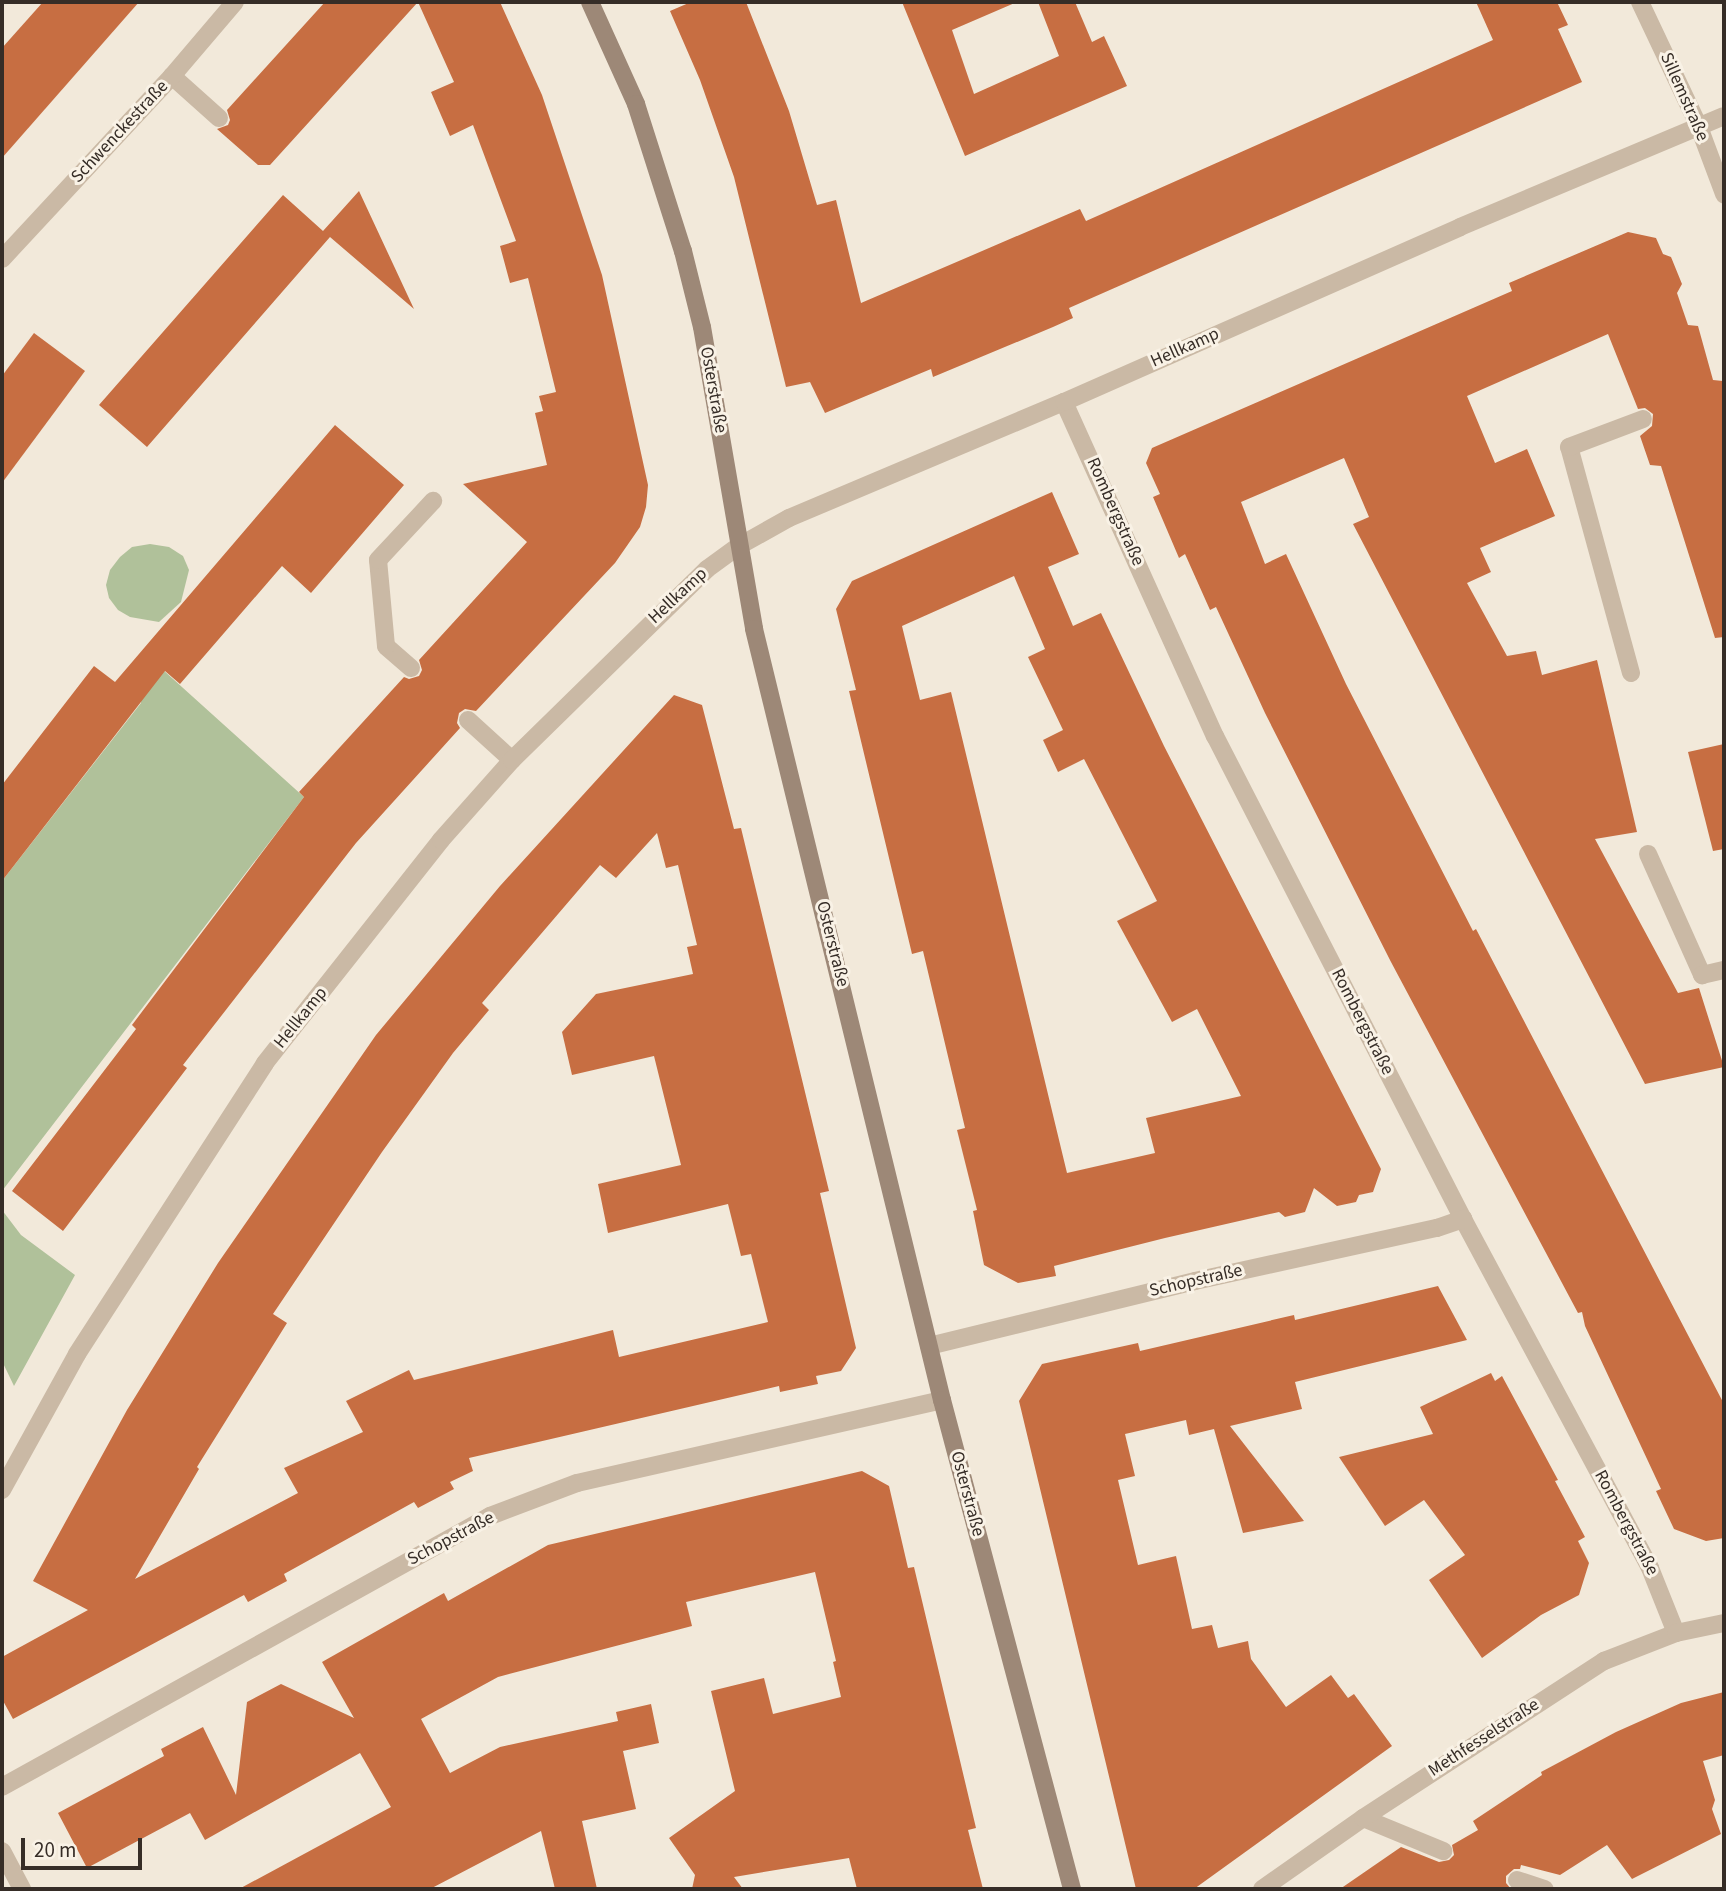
<!DOCTYPE html>
<meta charset="utf-8">
<style>
body{margin:0}
#map{position:relative;width:1726px;height:1891px;overflow:hidden;background:#f2e9da;font-family:"Source Sans 3",sans-serif}
div>[style]{position:absolute}
.green>*{inset:0;background:#b0c19a}
.building>*{inset:0;background:#c76e42}
.lane>*{height:18px;margin:-9px;padding:0 9px;transform-origin:9px;border-radius:9px;background:#cab9a5}
.street>*{height:18px;margin:-9px;padding:0 9px;transform-origin:9px;border-radius:9px;background:#cab9a5}
.secondary>*{height:18px;margin:-9px;padding:0 9px;transform-origin:9px;border-radius:9px;background:#9d8877}
span{translate:-50% -50%;white-space:nowrap;text-align:center;line-height:1.15;-webkit-text-stroke:6px #f9f2e6;paint-order:stroke}
.street-label{font-size:18px;color:#362d27}
.frame{position:absolute;inset:0;border:4px solid #362d27;pointer-events:none}
.scale{position:absolute;left:21px;top:1838px;width:121px;height:32px;box-sizing:border-box;border:4px solid #362d27;border-top:0;padding-left:9px;font-size:21px;line-height:24px;white-space:nowrap;color:#362d27;-webkit-text-stroke:5px #f9f2e6;paint-order:stroke}
</style>
<div id="map">
<div class="green">
<div style="clip-path:polygon(150px 544px,169px 547px,183px 556px,189px 570px,181px 602px,159px 622px,130px 617px,118px 610px,109px 598px,106px 585px,110px 570px,120px 557px,132px 547px)"></div>
<div style="clip-path:polygon(142px 651px,304px 797px,2px 1191px,2px 881px,141px 703px)"></div>
<div style="clip-path:polygon(2px 1210px,21px 1235px,75px 1275px,14px 1386px,2px 1361px)"></div>
</div>
<div class="building">
<div style="clip-path:polygon(43px 2px,139px 2px,2px 158px,2px 48px)"></div>
<div style="clip-path:polygon(325px 2px,500px 2px,542px 95px,602px 275px,648px 485px,646px 507px,640px 527px,615px 563px,476px 711px,465px 709px,459px 713px,457px 723px,460px 728px,356px 843px,183px 1065px,187px 1068px,63px 1231px,12px 1191px,136px 1029px,132px 1025px,304px 797px,299px 792px,404px 677px,409px 679px,419px 676px,422px 670px,419px 660px,527px 542px,463px 484px,547px 465px,535px 413px,543px 411px,539px 396px,556px 392px,528px 278px,510px 283px,500px 246px,516px 241px,473px 125px,450px 136px,431px 92px,454px 82px,418px 2px,270px 165px,258px 165px,217px 129px,228px 125px,230px 120px,227px 110px)"></div>
<div style="clip-path:polygon(691px 2px,746px 2px,789px 111px,817px 205px,836px 200px,861px 303px,1080px 209px,1086px 221px,1493px 40px,1476px 2px,1557px 2px,1568px 25px,1558px 29px,1582px 82px,1069px 308px,1073px 318px,1053px 327px,933px 377px,931px 369px,825px 413px,810px 382px,786px 387px,734px 177px,700px 80px,670px 11px)"></div>
<div style="clip-path:polygon(902px 2px,1017px 2px,952px 30px,974px 94px,1059px 56px,1038px 2px,1075px 2px,1092px 42px,1104px 36px,1127px 86px,965px 156px)"></div>
<div style="clip-path:polygon(359px 191px,414px 309px,330px 237px,147px 447px,99px 405px,283px 195px,323px 231px)"></div>
<div style="clip-path:polygon(1628px 232px,1656px 238px,1663px 254px,1671px 257px,1682px 284px,1677px 293px,1688px 325px,1698px 326px,1713px 380px,1723px 381px,1724px 637px,1715px 638px,1661px 466px,1650px 465px,1640px 436px,1652px 426px,1653px 414px,1645px 408px,1638px 409px,1608px 334px,1467px 396px,1495px 463px,1527px 449px,1555px 516px,1480px 548px,1491px 572px,1467px 583px,1507px 656px,1536px 651px,1542px 675px,1597px 660px,1637px 832px,1595px 839px,1678px 993px,1699px 988px,1724px 1067px,1645px 1084px,1353px 524px,1369px 517px,1344px 458px,1241px 502px,1265px 564px,1286px 554px,1346px 684px,1473px 931px,1476px 929px,1724px 1404px,1724px 1538px,1706px 1541px,1674px 1529px,1656px 1491px,1661px 1489px,1585px 1326px,1582px 1312px,1578px 1313px,1391px 962px,1265px 713px,1216px 607px,1210px 610px,1185px 554px,1179px 558px,1153px 497px,1160px 494px,1146px 463px,1152px 448px,1512px 291px,1509px 283px)"></div>
<div style="clip-path:polygon(34px 333px,85px 371px,2px 483px,2px 376px)"></div>
<div style="clip-path:polygon(335px 425px,404px 485px,311px 593px,282px 566px,180px 684px,165px 671px,2px 881px,2px 785px,94px 666px,115px 682px)"></div>
<div style="clip-path:polygon(evenodd,1052px 492px,1079px 554px,1048px 567px,1073px 626px,1101px 613px,1164px 746px,1381px 1169px,1373px 1192px,1359px 1195px,1356px 1202px,1337px 1206px,1314px 1188px,1305px 1212px,1285px 1217px,1279px 1212px,1165px 1238px,1054px 1266px,1056px 1276px,1018px 1283px,984px 1265px,973px 1211px,977px 1210px,957px 1130px,965px 1128px,923px 951px,912px 954px,849px 691px,856px 690px,836px 609px,852px 581px,1052px 492px,1014px 576px,1045px 649px,1028px 657px,1063px 730px,1043px 740px,1058px 772px,1084px 759px,1157px 901px,1117px 921px,1172px 1022px,1197px 1009px,1241px 1096px,1146px 1118px,1155px 1153px,1067px 1173px,951px 692px,920px 700px,902px 626px,1014px 576px)"></div>
<div style="clip-path:polygon(evenodd,674px 695px,702px 705px,734px 829px,741px 828px,829px 1191px,820px 1193px,856px 1348px,841px 1371px,816px 1376px,818px 1384px,780px 1392px,779px 1386px,469px 1458px,473px 1471px,450px 1482px,454px 1489px,418px 1508px,414px 1502px,284px 1574px,287px 1581px,248px 1602px,244px 1595px,13px 1719px,2px 1699px,2px 1657px,88px 1610px,33px 1581px,127px 1410px,218px 1263px,376px 1035px,500px 886px,674px 695px,657px 833px,666px 868px,678px 865px,697px 945px,687px 947px,693px 974px,596px 994px,562px 1032px,572px 1075px,654px 1056px,681px 1165px,598px 1184px,608px 1233px,728px 1204px,741px 1256px,751px 1254px,768px 1322px,619px 1357px,613px 1330px,414px 1380px,409px 1370px,346px 1401px,363px 1432px,284px 1468px,298px 1493px,135px 1579px,199px 1469px,197px 1467px,287px 1323px,273px 1314px,382px 1152px,453px 1053px,489px 1010px,482px 1003px,600px 865px,616px 878px,657px 833px)"></div>
<div style="clip-path:polygon(1724px 744px,1724px 849px,1713px 851px,1688px 752px)"></div>
<div style="clip-path:polygon(1438px 1286px,1467px 1340px,1295px 1382px,1302px 1409px,1230px 1426px,1304px 1521px,1243px 1533px,1214px 1429px,1189px 1435px,1186px 1420px,1125px 1434px,1135px 1476px,1118px 1480px,1138px 1565px,1176px 1556px,1192px 1629px,1212px 1625px,1218px 1648px,1248px 1641px,1251px 1659px,1286px 1707px,1331px 1675px,1348px 1698px,1354px 1694px,1392px 1746px,1194px 1889px,1136px 1889px,1019px 1401px,1042px 1364px,1138px 1343px,1140px 1351px,1294px 1315px,1295px 1320px)"></div>
<div style="clip-path:polygon(1491px 1373px,1495px 1381px,1502px 1376px,1558px 1480px,1555px 1481px,1585px 1537px,1578px 1541px,1589px 1563px,1579px 1595px,1541px 1615px,1482px 1658px,1429px 1580px,1465px 1555px,1424px 1500px,1385px 1526px,1339px 1457px,1433px 1434px,1420px 1407px)"></div>
<div style="clip-path:polygon(862px 1471px,889px 1486px,908px 1568px,914px 1567px,976px 1828px,968px 1830px,983px 1889px,857px 1889px,849px 1858px,734px 1877px,743px 1889px,692px 1889px,695px 1875px,669px 1838px,735px 1791px,711px 1691px,764px 1678px,773px 1714px,841px 1697px,833px 1662px,836px 1661px,815px 1572px,686px 1602px,692px 1626px,498px 1677px,421px 1719px,450px 1773px,500px 1747px,618px 1721px,616px 1712px,651px 1704px,659px 1743px,623px 1751px,636px 1809px,582px 1821px,597px 1889px,555px 1889px,541px 1831px,430px 1889px,239px 1889px,391px 1807px,360px 1753px,205px 1840px,190px 1813px,87px 1868px,58px 1813px,164px 1756px,161px 1749px,203px 1727px,236px 1795px,247px 1702px,281px 1684px,354px 1718px,322px 1662px,444px 1593px,448px 1601px,548px 1545px)"></div>
<div style="clip-path:polygon(1724px 1692px,1724px 1755px,1703px 1761px,1715px 1800px,1712px 1809px,1721px 1834px,1632px 1879px,1607px 1845px,1560px 1875px,1521px 1865px,1520px 1869px,1514px 1869px,1506px 1876px,1506px 1883px,1511px 1889px,1340px 1889px,1401px 1847px,1439px 1862px,1449px 1860px,1454px 1855px,1452px 1845px,1478px 1830px,1473px 1821px,1542px 1775px,1541px 1772px,1616px 1732px,1681px 1703px)"></div>
</div>
<div class="lane">
<div style="left:172px;top:76px;width:63px;rotate:41.8deg"></div>
<div style="left:411px;top:668px;width:33px;rotate:-139deg"></div>
<div style="left:386px;top:646px;width:86px;rotate:-95.3deg"></div>
<div style="left:378px;top:560px;width:81px;rotate:-47deg"></div>
<div style="left:1631px;top:673px;width:234px;rotate:-105.3deg"></div>
<div style="left:1569px;top:447px;width:79px;rotate:-20.7deg"></div>
<div style="left:468px;top:720px;width:59px;rotate:42.3deg"></div>
<div style="left:1648px;top:854px;width:133px;rotate:65.9deg"></div>
<div style="left:1702px;top:975px;width:23px;rotate:-13deg"></div>
<div style="left:1363px;top:1818px;width:87px;rotate:22.4deg"></div>
<div style="left:1517px;top:1880px;width:29px;rotate:18deg"></div>
</div>
<div class="street">
<div style="left:1640px;top:2px;width:138px;rotate:64.7deg"></div>
<div style="left:1699px;top:127px;width:72px;rotate:69.5deg"></div>
<div style="left:2px;top:259px;width:250px;rotate:-47.1deg"></div>
<div style="left:172px;top:76px;width:97px;rotate:-49.6deg"></div>
<div style="left:1064px;top:402px;width:367px;rotate:65.7deg"></div>
<div style="left:1215px;top:736px;width:543px;rotate:62.82deg"></div>
<div style="left:1463px;top:1219px;width:396px;rotate:61.8deg"></div>
<div style="left:1650px;top:1568px;width:70px;rotate:68.2deg"></div>
<div style="left:929px;top:1346px;width:274px;rotate:-13.7deg"></div>
<div style="left:1195px;top:1281px;width:248px;rotate:-12.4deg"></div>
<div style="left:1437px;top:1228px;width:28px;rotate:-19deg"></div>
<div style="left:2px;top:1490px;width:155px;rotate:-61.1deg"></div>
<div style="left:77px;top:1354px;width:346px;rotate:-57.1deg"></div>
<div style="left:265px;top:1063px;width:284px;rotate:-51.7deg"></div>
<div style="left:441px;top:840px;width:107px;rotate:-48.4deg"></div>
<div style="left:512px;top:760px;width:273px;rotate:-44.4deg"></div>
<div style="left:707px;top:569px;width:39px;rotate:-36deg"></div>
<div style="left:739px;top:546px;width:57px;rotate:-29.2deg"></div>
<div style="left:789px;top:518px;width:298px;rotate:-22.9deg"></div>
<div style="left:1064px;top:402px;width:433px;rotate:-23.8deg"></div>
<div style="left:1460px;top:227px;width:286px;rotate:-22.8deg"></div>
<div style="left:2px;top:1787px;width:558px;rotate:-29.04deg"></div>
<div style="left:490px;top:1516px;width:93px;rotate:-20.8deg"></div>
<div style="left:577px;top:1483px;width:374px;rotate:-12.8deg"></div>
<div style="left:2px;top:1851px;width:43px;rotate:62.2deg"></div>
<div style="left:1262px;top:1889px;width:123px;rotate:-35.1deg"></div>
<div style="left:1363px;top:1818px;width:288px;rotate:-33.1deg"></div>
<div style="left:1604px;top:1661px;width:77px;rotate:-21.3deg"></div>
<div style="left:1676px;top:1633px;width:49px;rotate:-11.8deg"></div>
</div>
<div class="secondary">
<div style="left:590px;top:2px;width:112px;rotate:65.7deg"></div>
<div style="left:636px;top:104px;width:154px;rotate:72.3deg"></div>
<div style="left:683px;top:251px;width:78px;rotate:76deg"></div>
<div style="left:702px;top:327px;width:306px;rotate:80.2deg"></div>
<div style="left:754px;top:629px;width:794px;rotate:76.3deg"></div>
<div style="left:942px;top:1400px;width:506px;rotate:75.11deg"></div>
</div>
<div class="street-label">
<span style="left:1684px;top:97px;rotate:66deg">Sillemstraße</span>
<span style="left:120px;top:132px;rotate:-47deg">Schwenckestraße</span>
<span style="left:1185px;top:348px;rotate:-24deg">Hellkamp</span>
<span style="left:713px;top:390px;rotate:80deg">Osterstraße</span>
<span style="left:1115px;top:512px;rotate:66deg">Rombergstraße</span>
<span style="left:678px;top:596px;rotate:-43deg">Hellkamp</span>
<span style="left:832px;top:944px;rotate:76deg">Osterstraße</span>
<span style="left:301px;top:1018px;rotate:-51deg">Hellkamp</span>
<span style="left:1362px;top:1022px;rotate:63deg">Rombergstraße</span>
<span style="left:1196px;top:1281px;rotate:-13deg">Schopstraße</span>
<span style="left:967px;top:1494px;rotate:75deg">Osterstraße</span>
<span style="left:1626px;top:1523px;rotate:62deg">Rombergstraße</span>
<span style="left:451px;top:1539px;rotate:-28deg">Schopstraße</span>
<span style="left:1484px;top:1738px;rotate:-33deg">Methfesselstraße</span>
</div>
<div class="frame"></div>
<div class="scale">20 m</div>
</div>
